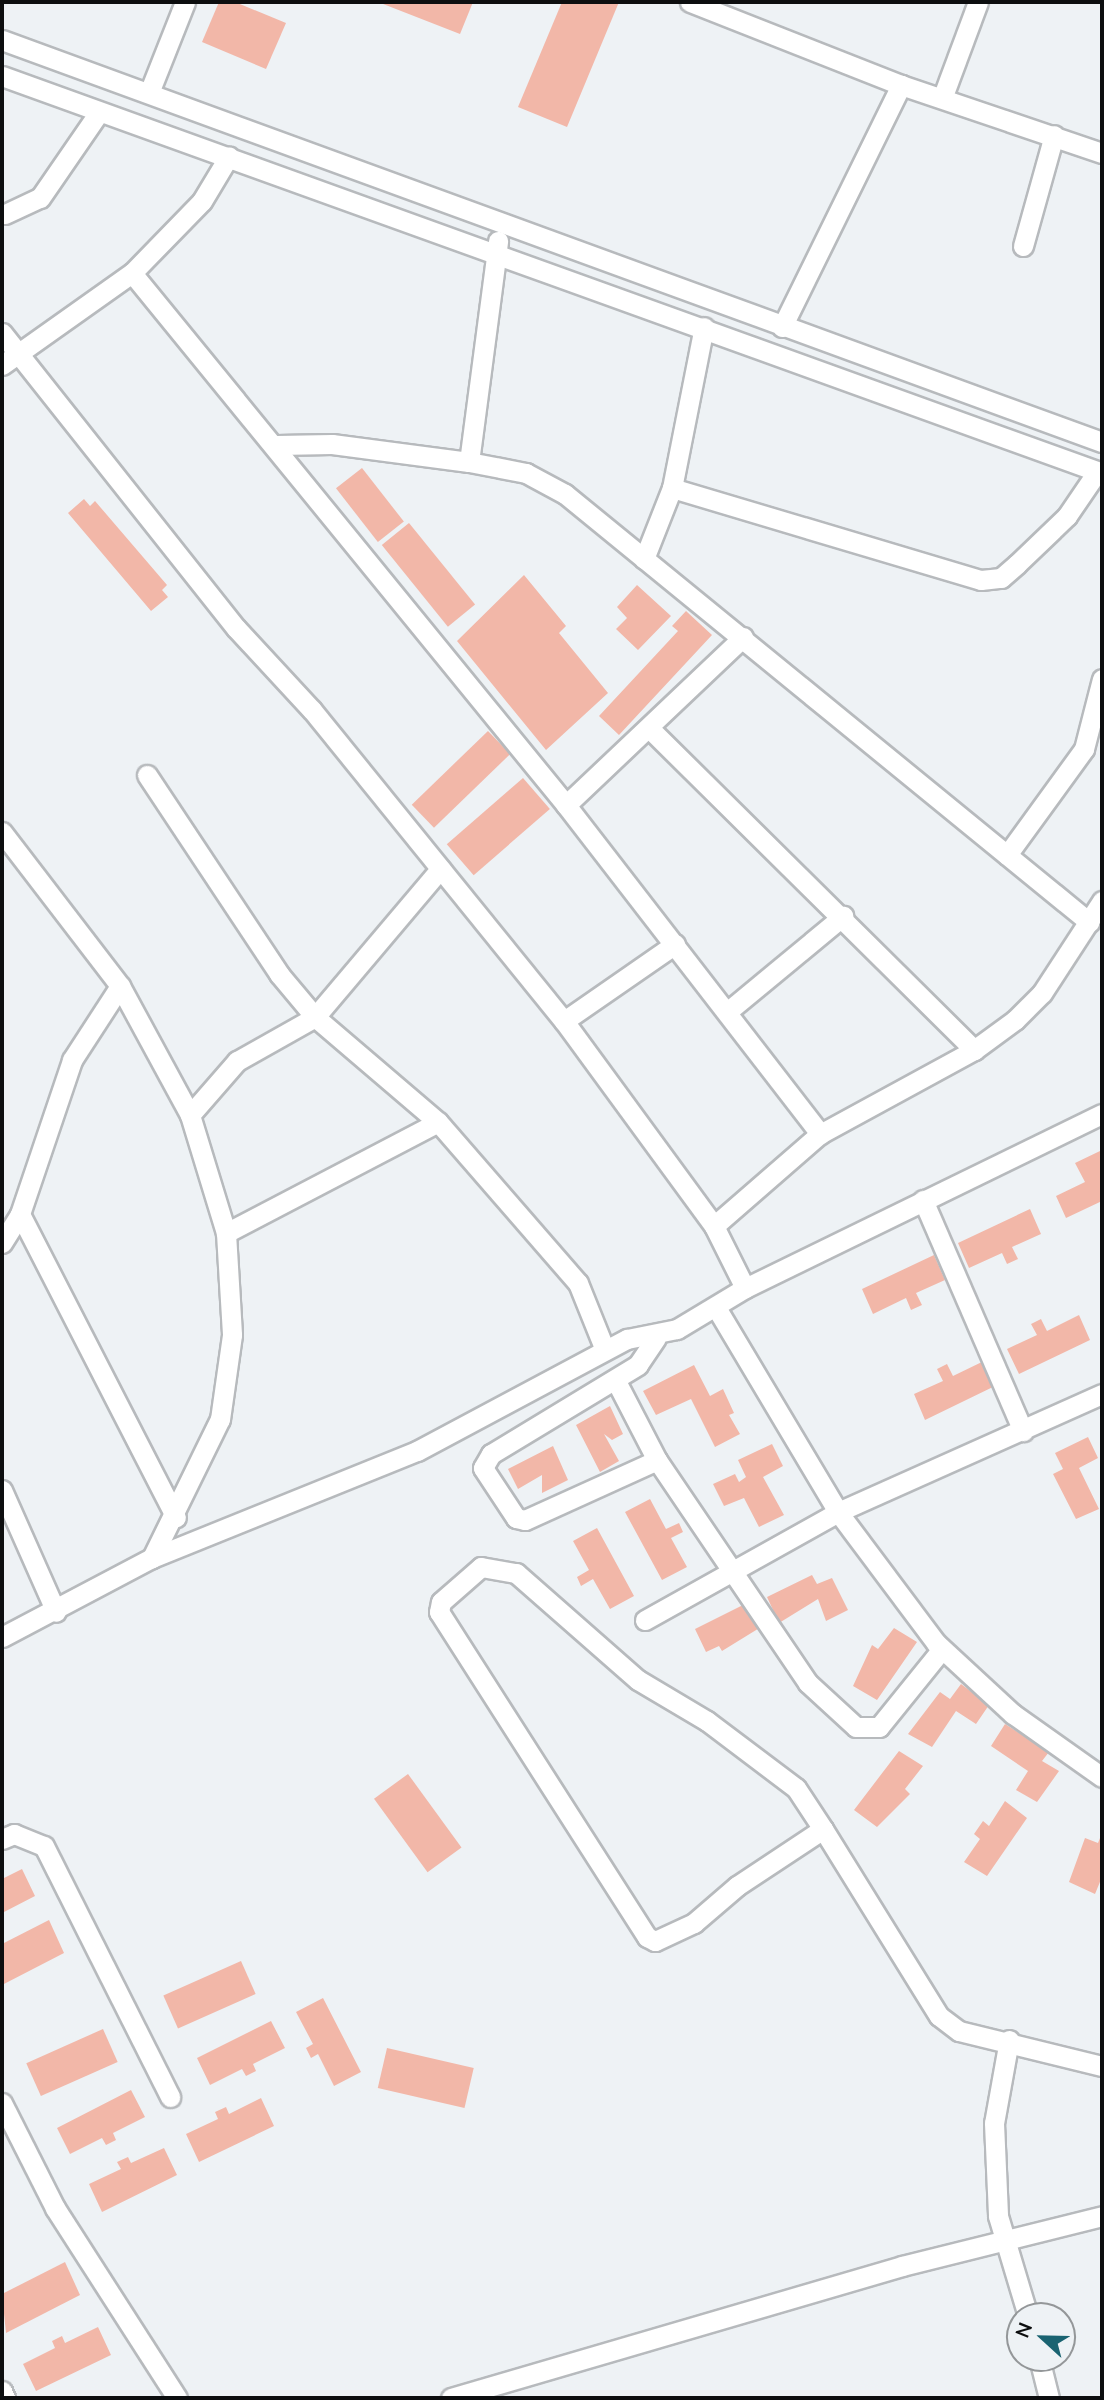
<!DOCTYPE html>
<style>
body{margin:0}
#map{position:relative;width:1104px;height:2400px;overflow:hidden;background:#eef2f5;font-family:Mulish,sans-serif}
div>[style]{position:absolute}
.building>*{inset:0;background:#f2b7a8;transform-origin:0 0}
.roads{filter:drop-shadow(2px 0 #b7babd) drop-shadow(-2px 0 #b7babd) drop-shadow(0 2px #b7babd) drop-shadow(0 -2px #b7babd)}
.street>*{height:19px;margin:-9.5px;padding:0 9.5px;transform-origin:9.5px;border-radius:9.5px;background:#fff}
span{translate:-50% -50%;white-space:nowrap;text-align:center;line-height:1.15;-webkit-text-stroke:5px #eef2f5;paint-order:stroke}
.frame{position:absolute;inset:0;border:4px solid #0d0e0f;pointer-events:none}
.north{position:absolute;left:1006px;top:2302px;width:70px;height:70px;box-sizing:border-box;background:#eef2f5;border:2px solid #949799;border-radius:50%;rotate:292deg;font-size:19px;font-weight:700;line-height:28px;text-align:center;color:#0d0e0f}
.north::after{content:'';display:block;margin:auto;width:24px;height:32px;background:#1a6371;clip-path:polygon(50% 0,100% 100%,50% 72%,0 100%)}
</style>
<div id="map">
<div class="building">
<div style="clip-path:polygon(219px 2px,235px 2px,286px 23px,266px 69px,202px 42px)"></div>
<div style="clip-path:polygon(378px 2px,473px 2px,460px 34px)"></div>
<div style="clip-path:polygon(562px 2px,619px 2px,567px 127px,518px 107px)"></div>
<div style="left:362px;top:468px;width:68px;height:33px;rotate:52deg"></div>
<div style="clip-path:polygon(84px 499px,90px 506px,95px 501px,167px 585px,162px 590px,168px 597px,151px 611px,68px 513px)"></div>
<div style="left:409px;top:523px;width:105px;height:35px;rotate:51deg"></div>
<div style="clip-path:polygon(524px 575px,566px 626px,559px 633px,608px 693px,546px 750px,457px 641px)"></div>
<div style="clip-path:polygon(637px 585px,671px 616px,638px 650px,616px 629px,627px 618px,617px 607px)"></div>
<div style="clip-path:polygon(686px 611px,712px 635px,619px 735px,599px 716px,678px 631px,672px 626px)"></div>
<div style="left:488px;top:731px;width:32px;height:106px;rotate:46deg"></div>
<div style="left:523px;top:778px;width:41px;height:101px;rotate:49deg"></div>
<div style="clip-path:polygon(1100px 1151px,1102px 1201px,1066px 1218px,1056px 1196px,1085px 1182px,1075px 1163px)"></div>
<div style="clip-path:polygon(1030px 1209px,1041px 1234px,1012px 1247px,1018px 1259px,1007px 1264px,1002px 1253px,969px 1268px,958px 1243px)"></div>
<div style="clip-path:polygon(934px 1255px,945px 1280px,916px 1293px,922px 1305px,911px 1310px,906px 1298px,873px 1314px,862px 1289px)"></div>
<div style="clip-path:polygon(1079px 1315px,1090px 1340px,1019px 1374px,1007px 1349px,1037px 1335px,1031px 1324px,1041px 1319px,1047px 1331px)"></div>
<div style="clip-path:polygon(986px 1360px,997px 1385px,925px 1420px,914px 1394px,943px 1381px,937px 1369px,947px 1364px,953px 1376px)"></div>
<div style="clip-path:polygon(694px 1365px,710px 1396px,723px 1389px,734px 1413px,729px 1415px,740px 1434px,715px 1447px,691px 1399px,656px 1415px,643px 1391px)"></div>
<div style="clip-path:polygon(610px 1406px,623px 1434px,612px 1440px,604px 1434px,619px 1461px,600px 1472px,576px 1425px)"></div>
<div style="clip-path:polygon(1088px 1437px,1098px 1458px,1079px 1468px,1099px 1509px,1076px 1519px,1053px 1474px,1063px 1469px,1055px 1453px)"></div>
<div style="clip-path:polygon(772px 1444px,783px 1466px,763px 1477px,784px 1515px,759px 1527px,744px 1498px,724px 1506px,713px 1484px,735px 1474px,739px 1482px,746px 1477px,738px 1460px)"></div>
<div style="clip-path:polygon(553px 1446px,568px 1480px,542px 1493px,542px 1475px,518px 1489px,508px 1469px)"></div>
<div style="clip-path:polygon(650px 1499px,666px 1529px,679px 1523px,683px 1532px,671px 1538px,687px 1567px,662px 1580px,625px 1512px)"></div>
<div style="clip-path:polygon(597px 1528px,634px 1596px,610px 1609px,593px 1579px,581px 1586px,577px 1577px,589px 1570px,573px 1541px)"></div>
<div style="clip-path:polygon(812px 1575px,817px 1584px,832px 1578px,848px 1610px,826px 1621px,818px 1599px,779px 1623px,767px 1597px)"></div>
<div style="clip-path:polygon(749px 1602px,761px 1627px,722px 1651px,719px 1646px,706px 1652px,695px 1629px)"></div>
<div style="clip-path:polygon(894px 1628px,917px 1642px,877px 1700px,853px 1686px,872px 1645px,878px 1649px)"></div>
<div style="clip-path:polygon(961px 1684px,989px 1705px,976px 1724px,956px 1711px,932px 1747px,908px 1734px,940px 1692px,950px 1699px)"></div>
<div style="clip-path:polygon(1005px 1724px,1049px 1752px,1042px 1761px,1059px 1771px,1037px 1802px,1016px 1790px,1028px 1771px,991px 1746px)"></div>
<div style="clip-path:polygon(899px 1751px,923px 1766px,905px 1789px,910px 1794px,877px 1827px,854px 1810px)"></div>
<div style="left:408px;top:1774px;width:91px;height:42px;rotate:54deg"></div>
<div style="clip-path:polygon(1005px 1801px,1027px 1818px,987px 1876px,964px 1862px,980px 1839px,974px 1834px,983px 1821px,989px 1826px)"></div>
<div style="clip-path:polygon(1102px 1833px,1102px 1877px,1095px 1894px,1069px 1882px,1085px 1838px,1098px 1843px)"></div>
<div style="clip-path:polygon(22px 1869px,35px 1896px,4px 1912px,2px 1922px,2px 1879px)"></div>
<div style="clip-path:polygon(49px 1920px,64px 1953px,2px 1985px,2px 1944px)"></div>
<div style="left:241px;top:1961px;width:36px;height:85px;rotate:66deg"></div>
<div style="clip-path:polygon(323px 1998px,361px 2072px,334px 2086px,318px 2054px,311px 2058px,306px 2048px,313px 2044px,296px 2012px)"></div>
<div style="clip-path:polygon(271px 2021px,285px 2048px,253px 2064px,256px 2071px,246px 2076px,242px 2069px,210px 2085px,197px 2058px)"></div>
<div style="left:103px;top:2029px;width:36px;height:84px;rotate:66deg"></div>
<div style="left:387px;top:2048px;width:89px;height:41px;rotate:13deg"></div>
<div style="clip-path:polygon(131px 2090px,145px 2117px,113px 2133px,116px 2140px,106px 2145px,102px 2138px,70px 2154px,57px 2128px)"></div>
<div style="clip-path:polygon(261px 2098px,274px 2126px,199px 2162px,186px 2134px,218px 2119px,215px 2112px,226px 2107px,229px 2114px)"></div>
<div style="clip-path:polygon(164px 2148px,177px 2175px,102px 2212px,89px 2184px,121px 2169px,117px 2162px,128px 2157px,131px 2163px)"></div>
<div style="clip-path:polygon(65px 2262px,80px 2295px,6px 2333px,2px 2294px)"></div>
<div style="clip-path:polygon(98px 2327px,111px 2355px,36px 2391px,23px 2364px,55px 2348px,52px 2341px,62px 2336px,65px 2343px)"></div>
</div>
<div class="roads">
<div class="street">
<div style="left:690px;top:2px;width:227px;rotate:21.5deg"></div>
<div style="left:901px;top:85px;width:212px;rotate:18.7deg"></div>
<div style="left:2px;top:40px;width:1171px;rotate:20.08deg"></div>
<div style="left:2px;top:76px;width:1169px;rotate:19.84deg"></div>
<div style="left:149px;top:93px;width:98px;rotate:-68.4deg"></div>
<div style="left:943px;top:96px;width:100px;rotate:-69.6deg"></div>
<div style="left:5px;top:214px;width:38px;rotate:-25deg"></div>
<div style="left:40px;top:198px;width:104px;rotate:-55.5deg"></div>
<div style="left:1023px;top:246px;width:115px;rotate:-74.4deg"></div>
<div style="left:132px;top:273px;width:687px;rotate:50.79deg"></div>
<div style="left:566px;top:805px;width:416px;rotate:52.3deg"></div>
<div style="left:782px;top:327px;width:270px;rotate:-63.8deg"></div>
<div style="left:2px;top:333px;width:377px;rotate:51.6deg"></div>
<div style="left:236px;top:628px;width:112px;rotate:47.2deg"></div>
<div style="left:312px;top:710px;width:400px;rotate:51deg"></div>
<div style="left:564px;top:1021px;width:254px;rotate:53.8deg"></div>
<div style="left:2px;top:365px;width:159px;rotate:-35.3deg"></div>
<div style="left:132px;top:273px;width:100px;rotate:-45.8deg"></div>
<div style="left:202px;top:201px;width:52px;rotate:-59deg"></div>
<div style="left:277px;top:445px;width:55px;rotate:-1deg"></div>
<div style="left:332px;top:444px;width:138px;rotate:7.5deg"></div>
<div style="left:469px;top:462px;width:58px;rotate:10.9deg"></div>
<div style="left:526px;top:473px;width:44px;rotate:28.3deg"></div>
<div style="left:565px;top:494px;width:677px;rotate:39.24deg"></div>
<div style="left:469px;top:462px;width:223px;rotate:-82.5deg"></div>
<div style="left:672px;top:488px;width:322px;rotate:16.6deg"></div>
<div style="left:981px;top:580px;width:20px;rotate:-6deg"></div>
<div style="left:1001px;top:578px;width:21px;rotate:-41deg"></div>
<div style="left:1017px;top:564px;width:69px;rotate:-43.8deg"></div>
<div style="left:1067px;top:516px;width:53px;rotate:-55.7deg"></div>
<div style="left:644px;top:559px;width:76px;rotate:-68.5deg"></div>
<div style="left:672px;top:488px;width:164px;rotate:-78.8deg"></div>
<div style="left:649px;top:728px;width:458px;rotate:44.7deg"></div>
<div style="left:147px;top:775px;width:239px;rotate:56.4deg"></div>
<div style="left:279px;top:974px;width:56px;rotate:50.1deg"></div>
<div style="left:315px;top:1017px;width:162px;rotate:40.5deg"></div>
<div style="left:438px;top:1122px;width:213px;rotate:49deg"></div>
<div style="left:578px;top:1283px;width:72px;rotate:68.1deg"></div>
<div style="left:566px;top:805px;width:244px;rotate:-43.5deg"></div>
<div style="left:2px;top:832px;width:194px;rotate:52.5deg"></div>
<div style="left:120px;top:986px;width:147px;rotate:61.5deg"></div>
<div style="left:190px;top:1115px;width:123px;rotate:73deg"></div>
<div style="left:226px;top:1233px;width:102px;rotate:86.6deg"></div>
<div style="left:232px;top:1335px;width:85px;rotate:98.1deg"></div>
<div style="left:220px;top:1419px;width:155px;rotate:116.1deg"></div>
<div style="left:1007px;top:855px;width:131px;rotate:-54deg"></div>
<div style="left:1084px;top:749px;width:72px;rotate:-75.6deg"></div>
<div style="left:727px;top:1012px;width:151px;rotate:-39.6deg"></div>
<div style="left:564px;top:1021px;width:135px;rotate:-34.7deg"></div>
<div style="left:190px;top:1115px;width:72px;rotate:-49deg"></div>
<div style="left:237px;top:1061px;width:90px;rotate:-29.4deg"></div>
<div style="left:315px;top:1017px;width:194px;rotate:-49.8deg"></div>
<div style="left:923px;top:1200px;width:252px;rotate:66.6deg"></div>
<div style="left:20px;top:1214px;width:341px;rotate:62.8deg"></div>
<div style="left:226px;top:1233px;width:239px;rotate:-27.6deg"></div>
<div style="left:2px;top:1243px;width:34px;rotate:-58deg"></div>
<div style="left:20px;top:1214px;width:163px;rotate:-71.3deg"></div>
<div style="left:72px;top:1060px;width:88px;rotate:-57deg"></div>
<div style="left:745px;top:1288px;width:69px;rotate:-116.6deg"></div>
<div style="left:714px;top:1226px;width:140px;rotate:-41deg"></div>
<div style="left:820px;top:1134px;width:175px;rotate:-28.6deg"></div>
<div style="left:974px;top:1050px;width:51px;rotate:-36.2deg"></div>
<div style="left:1015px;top:1020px;width:38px;rotate:-45deg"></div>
<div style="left:1042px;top:993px;width:110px;rotate:-56.9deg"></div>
<div style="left:717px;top:1309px;width:236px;rotate:59.2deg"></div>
<div style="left:838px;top:1512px;width:164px;rotate:53.2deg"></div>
<div style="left:936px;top:1643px;width:105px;rotate:42.7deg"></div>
<div style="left:1013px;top:1714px;width:109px;rotate:35.3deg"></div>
<div style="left:656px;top:1338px;width:32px;rotate:124deg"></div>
<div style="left:638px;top:1365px;width:172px;rotate:148.8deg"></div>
<div style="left:491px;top:1454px;width:16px;rotate:120deg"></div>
<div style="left:483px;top:1468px;width:60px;rotate:56.6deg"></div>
<div style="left:516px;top:1518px;width:9px;rotate:13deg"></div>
<div style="left:525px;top:1520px;width:145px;rotate:-24.4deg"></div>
<div style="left:616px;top:1381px;width:89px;rotate:62.6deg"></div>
<div style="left:657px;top:1460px;width:269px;rotate:55.9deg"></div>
<div style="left:808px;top:1683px;width:65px;rotate:42.5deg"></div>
<div style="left:856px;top:1727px;width:23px"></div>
<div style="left:879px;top:1727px;width:100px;rotate:-51.1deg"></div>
<div style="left:2px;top:1490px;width:133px;rotate:66.1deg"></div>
<div style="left:645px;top:1620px;width:221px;rotate:-29.2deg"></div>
<div style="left:838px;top:1512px;width:289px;rotate:-24.1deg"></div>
<div style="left:2px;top:1637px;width:170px;rotate:-27.8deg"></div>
<div style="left:152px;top:1558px;width:286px;rotate:-22deg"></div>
<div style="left:417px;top:1451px;width:238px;rotate:-28.1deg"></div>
<div style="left:627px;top:1339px;width:51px;rotate:-11.3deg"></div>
<div style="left:677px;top:1329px;width:79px;rotate:-31.1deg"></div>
<div style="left:745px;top:1288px;width:397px;rotate:-26deg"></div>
<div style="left:823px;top:1829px;width:103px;rotate:146.5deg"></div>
<div style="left:737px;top:1886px;width:57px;rotate:139.3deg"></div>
<div style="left:694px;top:1923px;width:43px;rotate:155.2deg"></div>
<div style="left:655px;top:1941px;width:9px;rotate:-153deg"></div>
<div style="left:647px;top:1937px;width:386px;rotate:-122.6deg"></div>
<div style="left:439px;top:1612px;width:10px;rotate:-79deg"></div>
<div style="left:441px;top:1602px;width:53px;rotate:-41.2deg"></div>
<div style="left:481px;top:1567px;width:36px;rotate:10deg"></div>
<div style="left:516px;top:1573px;width:162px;rotate:41.3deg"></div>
<div style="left:638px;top:1680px;width:80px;rotate:30.7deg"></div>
<div style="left:707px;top:1721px;width:111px;rotate:37deg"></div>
<div style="left:796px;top:1788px;width:49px;rotate:56.6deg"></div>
<div style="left:823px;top:1829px;width:220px;rotate:58.2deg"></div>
<div style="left:939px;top:2016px;width:25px;rotate:37deg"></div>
<div style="left:959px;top:2031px;width:147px;rotate:13.8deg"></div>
<div style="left:2px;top:1839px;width:13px;rotate:-23deg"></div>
<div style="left:14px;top:1834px;width:32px;rotate:22deg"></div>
<div style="left:44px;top:1846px;width:281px;rotate:63.3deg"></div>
<div style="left:1009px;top:2040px;width:84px;rotate:100.2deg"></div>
<div style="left:994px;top:2123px;width:93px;rotate:87.5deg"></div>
<div style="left:998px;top:2216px;width:104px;rotate:73.3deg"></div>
<div style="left:2px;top:2103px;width:118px;rotate:63.2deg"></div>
<div style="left:55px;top:2208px;width:226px;rotate:57.3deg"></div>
<div style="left:1039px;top:2358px;width:41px;rotate:76deg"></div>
<div style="left:2px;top:2391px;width:8px;rotate:67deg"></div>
<div style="left:451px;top:2398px;width:470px;rotate:-16.3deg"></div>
<div style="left:902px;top:2266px;width:206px;rotate:-14deg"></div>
</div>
</div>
<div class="frame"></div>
<div class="north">N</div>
</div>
